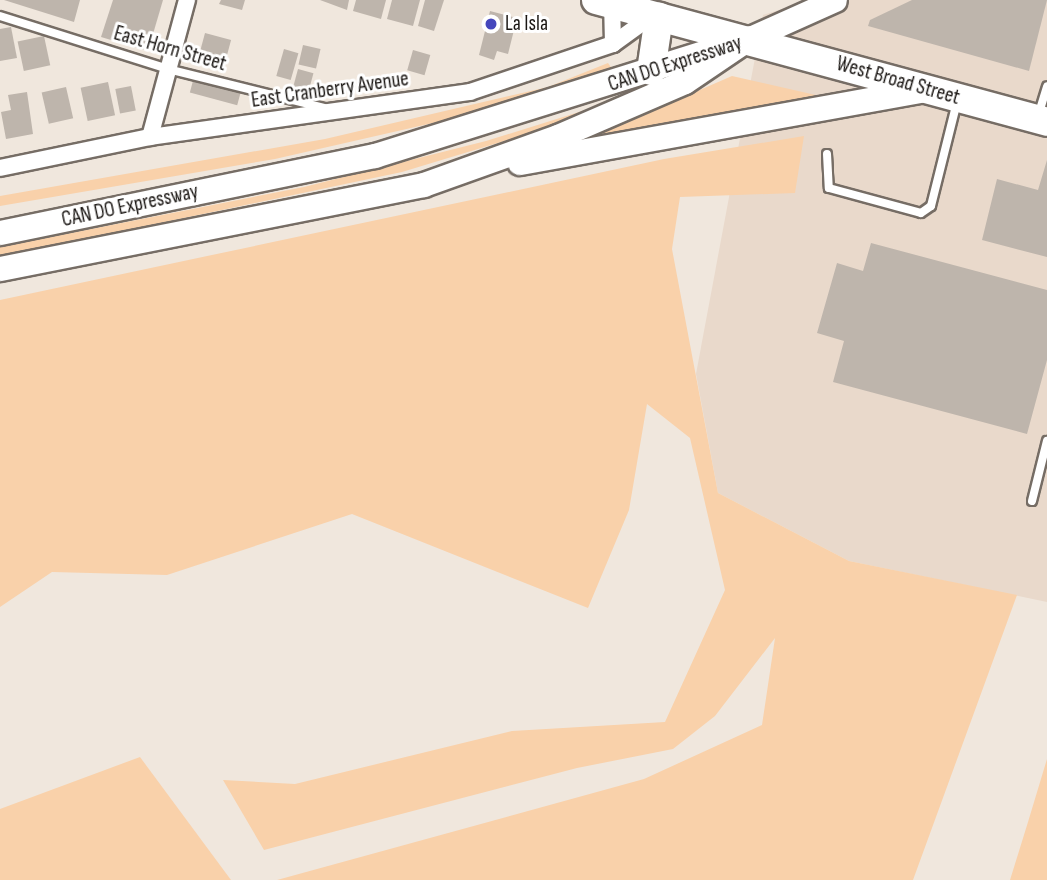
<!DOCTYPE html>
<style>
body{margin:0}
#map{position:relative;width:1047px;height:880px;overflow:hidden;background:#f0e7dd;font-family:"Sofia Sans Condensed",sans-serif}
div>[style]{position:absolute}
.built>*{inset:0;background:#e9d9cb}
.green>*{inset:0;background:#f9d1aa}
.building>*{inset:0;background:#beb5ac;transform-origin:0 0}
.roads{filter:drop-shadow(2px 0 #766d65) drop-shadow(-2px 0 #766d65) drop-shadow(0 2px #766d65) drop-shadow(0 -2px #766d65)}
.lane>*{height:8px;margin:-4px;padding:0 4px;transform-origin:4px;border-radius:4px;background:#fff}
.street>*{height:16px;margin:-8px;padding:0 8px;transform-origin:8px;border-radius:8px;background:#fff}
.secondary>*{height:23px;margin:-11.5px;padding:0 11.5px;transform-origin:11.5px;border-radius:11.5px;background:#fff}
.primary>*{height:24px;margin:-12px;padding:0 12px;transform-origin:12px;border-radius:12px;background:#fff}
.highway>*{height:28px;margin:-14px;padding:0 14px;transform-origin:14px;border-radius:14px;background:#fff}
.dots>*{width:19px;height:19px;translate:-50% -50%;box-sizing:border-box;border:4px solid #fff;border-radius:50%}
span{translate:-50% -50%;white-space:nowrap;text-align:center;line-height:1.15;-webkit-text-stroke:6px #fff;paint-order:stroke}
.poi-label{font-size:21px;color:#191512}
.left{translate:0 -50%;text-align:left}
.street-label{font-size:21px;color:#191512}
</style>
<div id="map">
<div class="built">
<div style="clip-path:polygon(811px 0,1047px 0,1047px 602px,849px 561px,718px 493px,696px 374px,763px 15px)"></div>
</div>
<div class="green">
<div style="clip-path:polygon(608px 63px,613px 70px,481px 112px,275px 159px,0 206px,0 196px,325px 139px,548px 87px)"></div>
<div style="clip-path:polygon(732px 76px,820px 96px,597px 141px,594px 136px)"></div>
<div style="clip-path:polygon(611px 102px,554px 126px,402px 172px,0 257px,0 247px,304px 187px,486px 141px)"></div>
<div style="clip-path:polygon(804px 136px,795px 193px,680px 197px,672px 249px,718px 493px,849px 561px,1017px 595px,913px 880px,277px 880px,644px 779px,762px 725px,775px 638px,715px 716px,673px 749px,577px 768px,264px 850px,223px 780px,295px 784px,512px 731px,665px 722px,725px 590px,690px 438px,647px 404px,629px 510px,588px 608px,352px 514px,167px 575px,52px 572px,0 607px,0 300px,664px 159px)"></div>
<div style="clip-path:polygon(140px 757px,231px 880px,0 880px,0 809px)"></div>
<div style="clip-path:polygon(1047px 759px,1047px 880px,1010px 880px,1028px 822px)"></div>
</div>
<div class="building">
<div style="clip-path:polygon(4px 0,80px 0,74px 22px)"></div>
<div style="clip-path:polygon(113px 0,163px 0,148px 51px,101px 37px)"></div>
<div style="clip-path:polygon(221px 0,245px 0,242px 10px,219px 4px)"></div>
<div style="clip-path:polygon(320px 0,349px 0,347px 10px)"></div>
<div style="clip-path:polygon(356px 0,386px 0,381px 19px,353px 11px)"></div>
<div style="clip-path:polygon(392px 0,420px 0,413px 26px,387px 19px)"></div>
<div style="clip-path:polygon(425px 0,444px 0,434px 31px,418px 26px)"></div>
<div style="clip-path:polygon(912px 0,1047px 0,1029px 71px,868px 26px,870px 20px)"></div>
<div style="clip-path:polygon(490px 11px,517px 18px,508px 54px,497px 51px,494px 60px,479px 55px)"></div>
<div style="clip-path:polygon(11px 27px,17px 58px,0 61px,0 29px)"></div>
<div style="left:205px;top:33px;width:27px;height:28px;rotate:15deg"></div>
<div style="left:44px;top:36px;width:30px;height:27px;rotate:78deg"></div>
<div style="left:303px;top:45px;width:18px;height:20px;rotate:13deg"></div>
<div style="left:284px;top:49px;width:15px;height:28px;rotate:16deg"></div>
<div style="left:413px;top:50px;width:18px;height:21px;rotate:16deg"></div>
<div style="left:298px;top:69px;width:16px;height:19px;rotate:15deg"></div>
<div style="left:194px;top:77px;width:49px;height:16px;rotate:15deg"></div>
<div style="left:108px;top:82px;width:34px;height:28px;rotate:78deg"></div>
<div style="left:131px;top:86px;width:25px;height:16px;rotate:79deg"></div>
<div style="left:66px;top:87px;width:32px;height:25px;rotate:77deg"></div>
<div style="clip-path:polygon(27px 92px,33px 134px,6px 139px,1px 112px,11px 110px,8px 95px)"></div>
<div style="clip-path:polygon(1047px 160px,1047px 257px,982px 240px,997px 179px,1038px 190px)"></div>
<div style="clip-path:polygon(871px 243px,1047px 290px,1047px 360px,1027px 434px,833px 382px,844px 341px,817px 333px,837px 263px,863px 271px)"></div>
</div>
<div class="roads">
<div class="lane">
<div style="left:0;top:16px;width:176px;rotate:17.5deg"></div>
<div style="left:168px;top:69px;width:161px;rotate:14deg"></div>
<div style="left:1038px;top:116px;width:31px;rotate:-73deg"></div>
<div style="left:827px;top:154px;width:34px;rotate:87deg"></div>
<div style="left:829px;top:188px;width:95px;rotate:15.2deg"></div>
<div style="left:921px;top:213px;width:12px;rotate:-35deg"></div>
<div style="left:931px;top:206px;width:107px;rotate:-76deg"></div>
<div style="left:1032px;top:501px;width:62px;rotate:-76deg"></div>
</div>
<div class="street">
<div style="left:612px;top:0;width:44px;rotate:88.7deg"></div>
<div style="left:150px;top:137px;width:142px;rotate:-74.9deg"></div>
<div style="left:0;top:168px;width:153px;rotate:-11.7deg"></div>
<div style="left:150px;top:137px;width:323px;rotate:-8deg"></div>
<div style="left:470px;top:92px;width:151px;rotate:-18.6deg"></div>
<div style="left:613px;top:44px;width:49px;rotate:-35.9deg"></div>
</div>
<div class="secondary">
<div style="left:750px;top:38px;width:93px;rotate:-24.1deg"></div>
</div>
<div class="primary">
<div style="left:520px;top:163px;width:412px;rotate:-10.2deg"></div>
<div style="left:0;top:233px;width:383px;rotate:-11.6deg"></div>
<div style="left:375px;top:156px;width:362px;rotate:-17.4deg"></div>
<div style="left:0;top:269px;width:432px;rotate:-11.2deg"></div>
<div style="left:424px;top:185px;width:142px;rotate:-19.7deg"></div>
<div style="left:558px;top:137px;width:138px;rotate:-23.4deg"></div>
<div style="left:685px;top:82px;width:78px;rotate:-34.1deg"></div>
</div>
<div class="highway">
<div style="left:596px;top:0;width:467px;rotate:15.1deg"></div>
<div style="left:651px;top:71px;width:55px;rotate:-81.6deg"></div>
</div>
</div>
<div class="dots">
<div style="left:491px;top:24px;background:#4546bc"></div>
</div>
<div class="poi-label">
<span class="left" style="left:505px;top:24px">La Isla</span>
</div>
<div class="street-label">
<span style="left:170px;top:49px;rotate:16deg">East Horn Street</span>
<span style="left:675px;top:64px;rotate:-18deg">CAN DO Expressway</span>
<span style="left:898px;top:81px;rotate:16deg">West Broad Street</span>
<span style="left:330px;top:90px;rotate:-8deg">East Cranberry Avenue</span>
<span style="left:130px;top:206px;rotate:-12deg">CAN DO Expressway</span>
</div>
</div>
